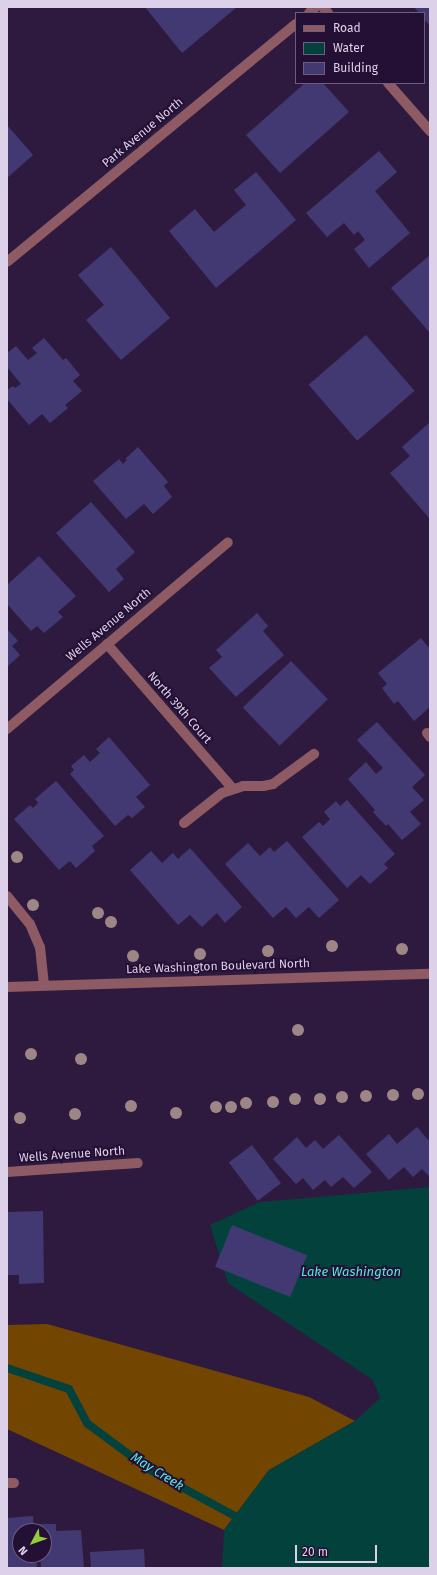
<!DOCTYPE html>
<style>
body{margin:0}
#map{position:relative;width:437px;height:1575px;overflow:hidden;background:#2f1a3f;font-family:"Fira Sans",sans-serif}
div>[style]{position:absolute}
.forest>*{inset:0;background:#724500}
.water>*{inset:0;background:#03413d}
.stream>*{height:8px;margin:-4px;padding:0 4px;transform-origin:4px;border-radius:4px;background:#03413d}
.building>*{inset:0;background:#423972;transform-origin:0 0}
.minor>*{height:10px;margin:-5px;padding:0 5px;transform-origin:5px;border-radius:5px;background:#8e5a63}
.trees>*{width:12px;height:12px;margin:-6px;border-radius:50%;background:#9f8686}
span{translate:-50% -50%;white-space:nowrap;text-align:center;line-height:1.15;-webkit-text-stroke:4px #251035;paint-order:stroke}
.street-label{font-size:12px;color:#ddd1e9}
.water-label{font-size:13px;color:#54e8de;font-style:italic}
.frame{position:absolute;inset:0;border:8px solid #ddd1e9;pointer-events:none}
.legend{position:absolute;left:295px;top:12px;width:130px;height:72px;box-sizing:border-box;background:#251035;border:1px solid #6f5d7d;margin:0;padding:5px 7px;list-style:none;font-size:12px;color:#ddd1e9}
.legend li{display:flex;align-items:center;gap:8px;height:20px}
.legend b{width:20px;border:1px solid #6f5d7d}
.north{position:absolute;left:12px;top:1523px;width:40px;height:40px;box-sizing:border-box;background:#251035;border:1px solid #6f5d7d;border-radius:50%;rotate:229deg;font-size:11px;font-weight:700;line-height:16px;text-align:center;color:#ddd1e9}
.north::after{content:'';display:block;margin:auto;width:14px;height:18px;background:#94cc3b;clip-path:polygon(50% 0,100% 100%,50% 72%,0 100%)}
.scale{position:absolute;left:295px;top:1545px;width:82px;height:18px;box-sizing:border-box;border:2px solid #ddd1e9;border-top:0;padding-left:5px;font-size:12px;line-height:14px;white-space:nowrap;color:#ddd1e9;-webkit-text-stroke:3px #251035;paint-order:stroke}
</style>
<div id="map">
<div class="forest">
<div style="clip-path:polygon(47px 1324px,309px 1397px,355px 1421px,269px 1470px,224px 1530px,7px 1429px,7px 1325px)"></div>
</div>
<div class="water">
<div style="clip-path:polygon(430px 1187px,430px 1568px,222px 1568px,224px 1530px,269px 1470px,355px 1421px,380px 1398px,373px 1380px,228px 1283px,210px 1225px,260px 1202px)"></div>
</div>
<div class="stream">
<div style="left:7px;top:1368px;width:65px;rotate:18.7deg"></div>
<div style="left:69px;top:1389px;width:40px;rotate:62deg"></div>
<div style="left:88px;top:1424px;width:77px;rotate:36.6deg"></div>
<div style="left:150px;top:1470px;width:107px;rotate:28.5deg"></div>
</div>
<div class="building">
<div style="clip-path:polygon(145px 7px,237px 7px,182px 53px)"></div>
<div style="clip-path:polygon(414px 7px,430px 7px,430px 26px,424px 19px,424px 13px,419px 13px)"></div>
<div style="clip-path:polygon(305px 83px,323px 83px,349px 112px,280px 173px,246px 135px)"></div>
<div style="clip-path:polygon(7px 125px,33px 155px,7px 178px)"></div>
<div style="clip-path:polygon(379px 151px,397px 172px,375px 191px,410px 233px,369px 268px,354px 249px,365px 240px,358px 231px,354px 235px,344px 223px,327px 237px,306px 213px)"></div>
<div style="clip-path:polygon(256px 172px,296px 220px,216px 288px,169px 231px,195px 209px,214px 232px,246px 205px,234px 190px)"></div>
<div style="clip-path:polygon(111px 247px,170px 318px,121px 360px,86px 320px,104px 305px,78px 275px)"></div>
<div style="clip-path:polygon(430px 255px,430px 333px,391px 288px)"></div>
<div style="left:366px;top:335px;width:74px;height:76px;rotate:49deg"></div>
<div style="clip-path:polygon(44px 338px,63px 360px,66px 358px,80px 375px,73px 381px,82px 391px,65px 405px,68px 408px,50px 423px,42px 414px,29px 425px,7px 399px,7px 390px,13px 386px,15px 388px,21px 384px,7px 367px,7px 353px,16px 346px,28px 360px,37px 353px,32px 348px)"></div>
<div style="clip-path:polygon(429px 423px,430px 424px,430px 519px,390px 473px,410px 456px,402px 447px)"></div>
<div style="clip-path:polygon(138px 447px,168px 482px,164px 486px,172px 497px,153px 514px,144px 504px,126px 519px,93px 481px,119px 459px,123px 464px,127px 460px,125px 459px)"></div>
<div style="clip-path:polygon(91px 502px,135px 552px,116px 569px,124px 579px,109px 592px,56px 533px)"></div>
<div style="clip-path:polygon(39px 556px,76px 596px,58px 612px,63px 617px,44px 633px,37px 626px,31px 631px,7px 604px,7px 585px)"></div>
<div style="clip-path:polygon(257px 613px,268px 626px,263px 631px,284px 655px,236px 697px,209px 668px,222px 657px,216px 650px)"></div>
<div style="clip-path:polygon(7px 629px,18px 641px,12px 646px,20px 655px,7px 667px)"></div>
<div style="clip-path:polygon(421px 638px,428px 647px,430px 645px,430px 707px,414px 721px,398px 701px,394px 704px,382px 688px,387px 684px,378px 673px)"></div>
<div style="left:291px;top:661px;width:53px;height:67px;rotate:46deg"></div>
<div style="clip-path:polygon(377px 722px,425px 775px,412px 787px,424px 800px,410px 812px,421px 824px,402px 840px,388px 824px,386px 826px,373px 812px,375px 810px,348px 779px,366px 762px,376px 774px,383px 768px,357px 740px)"></div>
<div style="clip-path:polygon(109px 737px,150px 785px,136px 797px,145px 807px,132px 818px,128px 815px,115px 826px,70px 774px,74px 770px,71px 766px,84px 755px,90px 762px,100px 753px,96px 749px)"></div>
<div style="clip-path:polygon(56px 781px,104px 836px,92px 846px,95px 851px,76px 868px,70px 861px,59px 870px,14px 819px,30px 805px,33px 808px,38px 803px,35px 799px)"></div>
<div style="clip-path:polygon(347px 800px,395px 854px,384px 864px,388px 868px,370px 884px,361px 875px,347px 888px,302px 837px,319px 822px,323px 826px,330px 819px,324px 812px,336px 801px,340px 806px)"></div>
<div style="clip-path:polygon(287px 841px,339px 900px,319px 918px,309px 907px,296px 918px,286px 907px,273px 918px,225px 864px,248px 843px,260px 856px,270px 847px,274px 852px)"></div>
<div style="clip-path:polygon(190px 848px,242px 907px,225px 923px,217px 913px,202px 927px,190px 915px,178px 925px,130px 870px,151px 851px,162px 863px,173px 853px,178px 859px)"></div>
<div style="clip-path:polygon(417px 1127px,428px 1140px,430px 1139px,430px 1175px,429px 1176px,422px 1169px,413px 1177px,404px 1167px,389px 1180px,366px 1154px,389px 1134px,397px 1144px)"></div>
<div style="clip-path:polygon(339px 1135px,372px 1172px,354px 1188px,343px 1177px,331px 1187px,325px 1180px,313px 1190px,303px 1178px,296px 1184px,273px 1159px,297px 1137px,306px 1148px,315px 1140px,323px 1149px)"></div>
<div style="left:252px;top:1145px;width:48px;height:29px;rotate:53deg"></div>
<div style="clip-path:polygon(43px 1211px,44px 1283px,19px 1284px,19px 1275px,7px 1275px,7px 1212px)"></div>
<div style="left:232px;top:1225px;width:81px;height:45px;rotate:22deg"></div>
<div style="clip-path:polygon(33px 1516px,34px 1531px,20px 1531px,20px 1555px,36px 1555px,37px 1568px,7px 1568px,7px 1518px)"></div>
<div style="clip-path:polygon(39px 1524px,56px 1524px,56px 1531px,81px 1530px,84px 1568px,41px 1568px,40px 1555px,44px 1555px,44px 1531px,39px 1531px)"></div>
<div style="clip-path:polygon(144px 1549px,145px 1568px,91px 1568px,90px 1552px)"></div>
</div>
<div class="minor">
<div style="left:323px;top:7px;width:8px;rotate:50deg"></div>
<div style="left:309px;top:13px;width:9px;rotate:-41deg"></div>
<div style="left:388px;top:83px;width:64px;rotate:48.8deg"></div>
<div style="left:7px;top:262px;width:374px;rotate:-39.5deg"></div>
<div style="left:107px;top:644px;width:191px;rotate:49deg"></div>
<div style="left:7px;top:729px;width:289px;rotate:-40.2deg"></div>
<div style="left:427px;top:733px;width:5px;rotate:53deg"></div>
<div style="left:184px;top:823px;width:48px;rotate:-38.3deg"></div>
<div style="left:222px;top:793px;width:22px;rotate:-18deg"></div>
<div style="left:243px;top:786px;width:20px"></div>
<div style="left:263px;top:786px;width:10px;rotate:-11deg"></div>
<div style="left:273px;top:784px;width:51px;rotate:-36.2deg"></div>
<div style="left:7px;top:896px;width:36px;rotate:51deg"></div>
<div style="left:30px;top:924px;width:25px;rotate:67deg"></div>
<div style="left:40px;top:947px;width:38px;rotate:84deg"></div>
<div style="left:7px;top:987px;width:423px;rotate:-1.8deg"></div>
<div style="left:7px;top:1172px;width:131px;rotate:-3.9deg"></div>
<div style="left:7px;top:1483px;width:7px"></div>
</div>
<div class="trees">
<div style="left:17px;top:857px"></div>
<div style="left:33px;top:905px"></div>
<div style="left:98px;top:913px"></div>
<div style="left:111px;top:922px"></div>
<div style="left:332px;top:946px"></div>
<div style="left:402px;top:949px"></div>
<div style="left:268px;top:951px"></div>
<div style="left:200px;top:954px"></div>
<div style="left:133px;top:956px"></div>
<div style="left:298px;top:1030px"></div>
<div style="left:31px;top:1054px"></div>
<div style="left:81px;top:1059px"></div>
<div style="left:418px;top:1094px"></div>
<div style="left:393px;top:1095px"></div>
<div style="left:366px;top:1096px"></div>
<div style="left:342px;top:1097px"></div>
<div style="left:295px;top:1099px"></div>
<div style="left:320px;top:1099px"></div>
<div style="left:273px;top:1102px"></div>
<div style="left:246px;top:1103px"></div>
<div style="left:131px;top:1106px"></div>
<div style="left:216px;top:1107px"></div>
<div style="left:231px;top:1107px"></div>
<div style="left:176px;top:1113px"></div>
<div style="left:75px;top:1114px"></div>
<div style="left:20px;top:1118px"></div>
</div>
<div class="street-label">
<span style="left:143px;top:133px;rotate:-40deg">Park Avenue North</span>
<span style="left:109px;top:625px;rotate:-40deg">Wells Avenue North</span>
<span style="left:179px;top:708px;rotate:49deg">North 39th Court</span>
<span style="left:218px;top:967px;rotate:-2deg">Lake Washington Boulevard North</span>
<span style="left:72px;top:1155px;rotate:-4deg">Wells Avenue North</span>
</div>
<div class="water-label">
<span style="left:351px;top:1272px">Lake Washington</span>
<span style="left:157px;top:1472px;rotate:32deg">May Creek</span>
</div>
<div class="frame"></div>
<ul class="legend">
<li><b style="height:5px;background:#8e5a63"></b>Road</li>
<li><b style="height:11px;background:#03413d"></b>Water</li>
<li><b style="height:11px;background:#423972"></b>Building</li>
</ul>
<div class="north">N</div>
<div class="scale">20 m</div>
</div>
